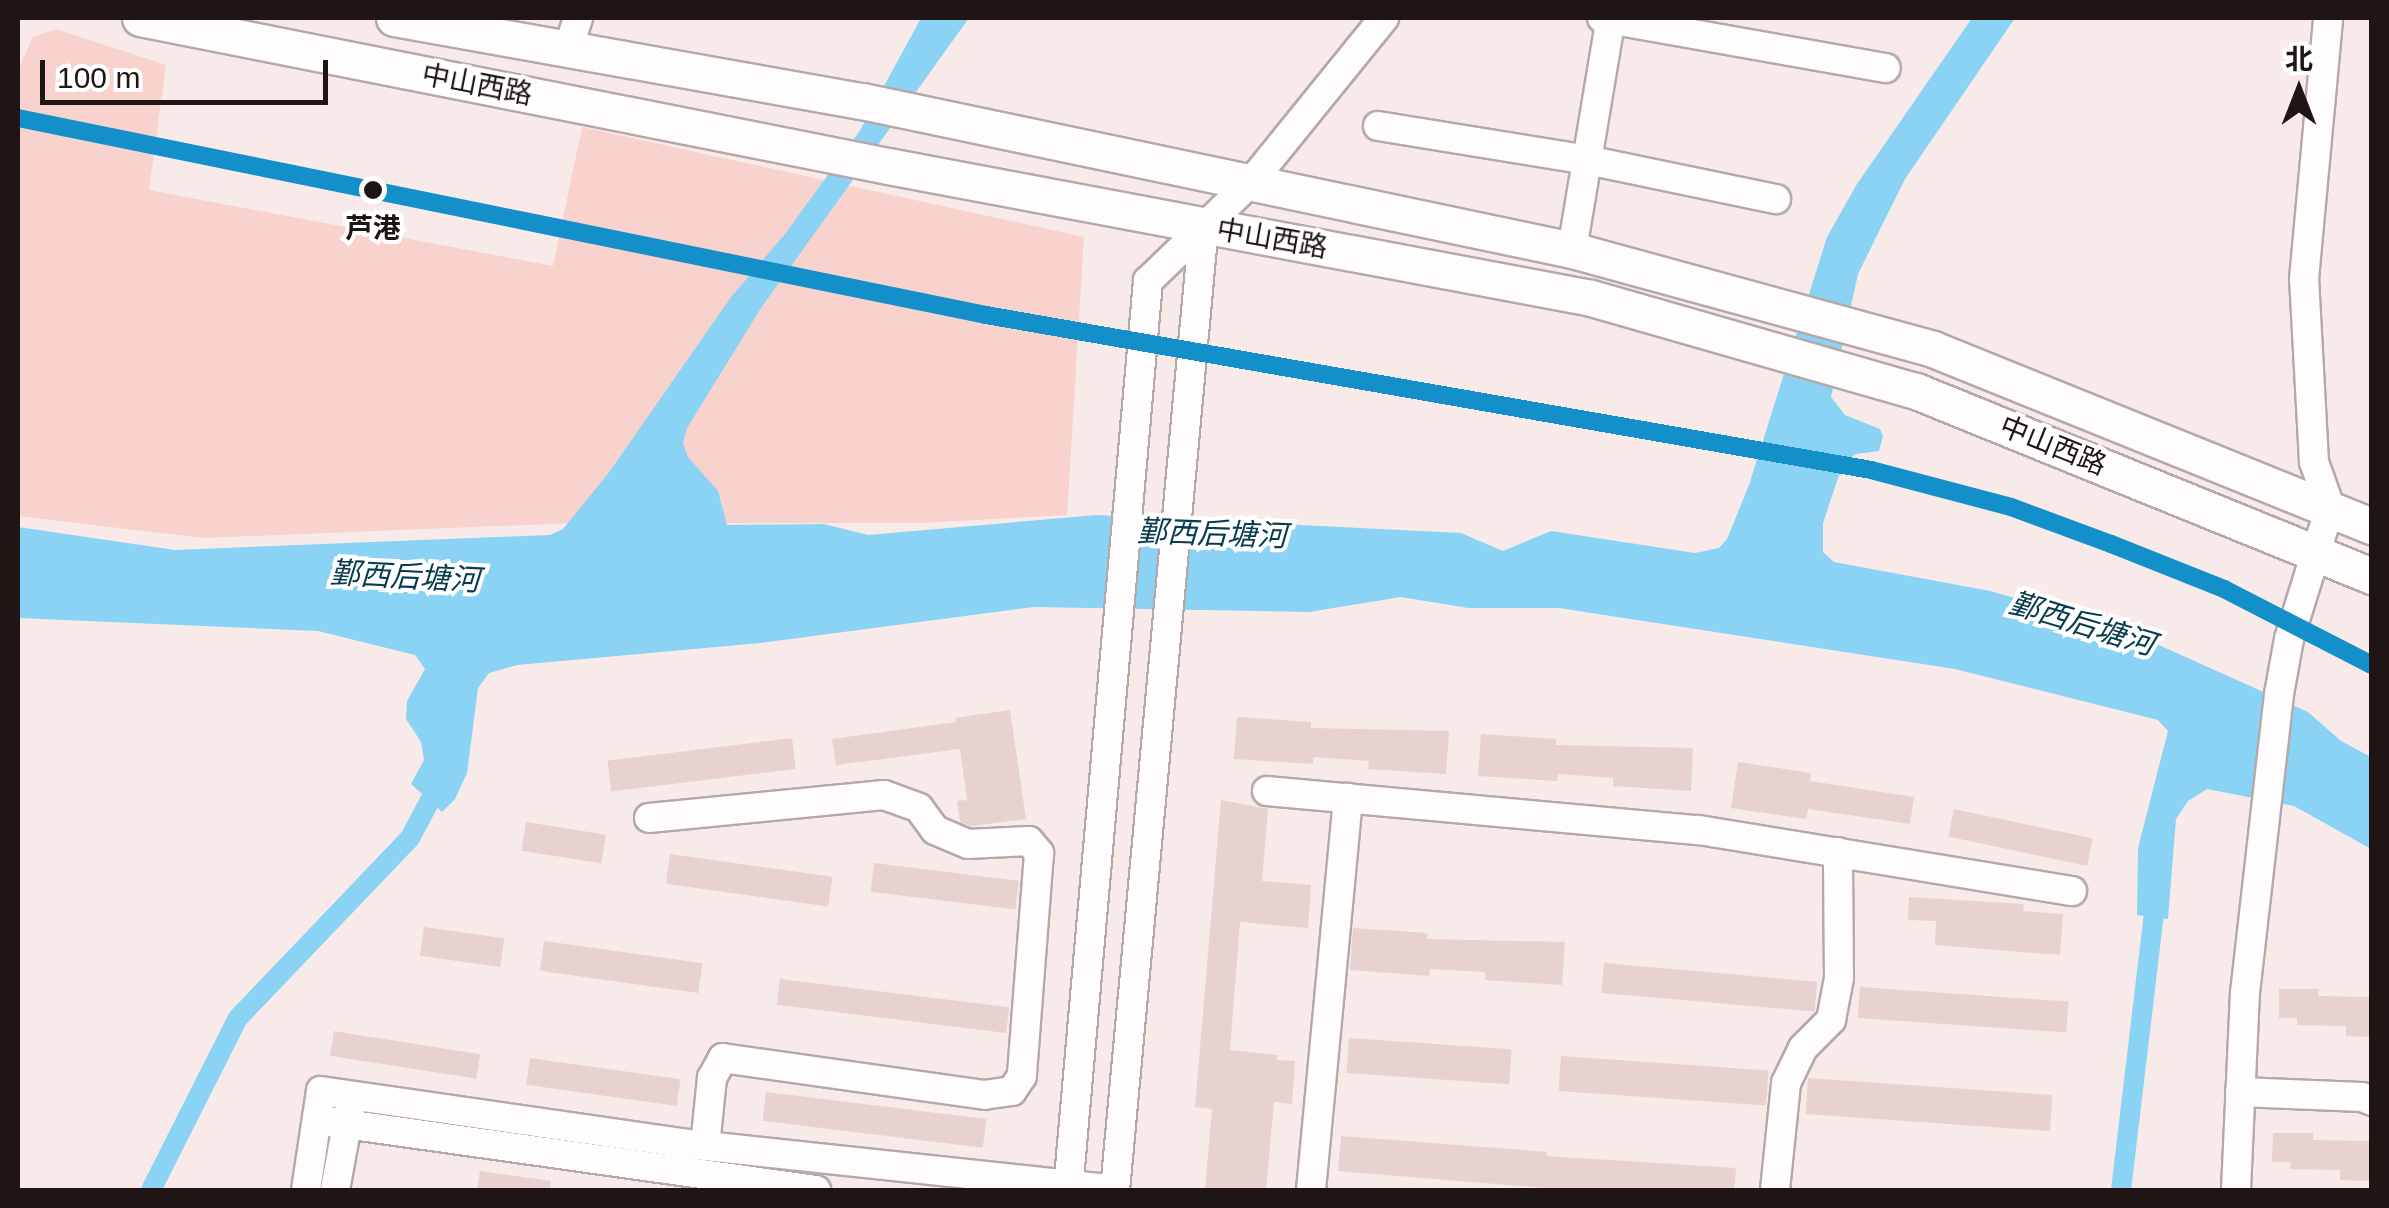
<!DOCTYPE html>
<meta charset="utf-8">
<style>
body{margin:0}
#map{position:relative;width:2389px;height:1208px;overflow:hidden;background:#f7eae9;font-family:Arial,"Noto Sans SC",sans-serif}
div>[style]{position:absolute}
.green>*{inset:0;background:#f8d2cc}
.water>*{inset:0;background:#8ad3f4}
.canal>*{height:20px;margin:-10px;padding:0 10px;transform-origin:10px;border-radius:10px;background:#8ad3f4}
.building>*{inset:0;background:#e7d2cf;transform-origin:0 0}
.roads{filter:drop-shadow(2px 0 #b4a9a8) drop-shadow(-2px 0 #b4a9a8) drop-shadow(0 2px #b4a9a8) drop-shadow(0 -2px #b4a9a8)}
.minor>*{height:28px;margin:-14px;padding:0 14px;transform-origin:14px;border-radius:14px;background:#fefcfc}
.major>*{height:35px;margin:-17.5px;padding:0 17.5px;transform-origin:17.5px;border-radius:17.5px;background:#fefcfc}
.metro-1>*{height:18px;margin:-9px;padding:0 9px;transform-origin:9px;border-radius:9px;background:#138fc9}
.dots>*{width:28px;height:28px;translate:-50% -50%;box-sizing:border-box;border:5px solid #fff;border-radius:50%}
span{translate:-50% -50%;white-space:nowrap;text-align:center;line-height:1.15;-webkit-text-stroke:8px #fff;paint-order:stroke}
.street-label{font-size:28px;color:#1e1514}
.stop-label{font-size:28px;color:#1e1514;font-weight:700}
.water-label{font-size:30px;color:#083b4e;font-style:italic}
.frame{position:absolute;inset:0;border:20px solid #1e1514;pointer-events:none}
.north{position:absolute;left:2249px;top:40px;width:100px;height:100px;-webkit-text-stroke:8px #fff;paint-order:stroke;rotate:0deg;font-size:28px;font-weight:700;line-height:40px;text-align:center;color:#1e1514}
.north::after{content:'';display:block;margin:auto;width:35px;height:45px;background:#1e1514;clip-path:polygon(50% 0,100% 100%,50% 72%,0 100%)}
.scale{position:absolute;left:40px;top:60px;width:288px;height:45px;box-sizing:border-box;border:5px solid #1e1514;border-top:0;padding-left:12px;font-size:30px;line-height:35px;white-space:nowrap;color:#1e1514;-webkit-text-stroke:8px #fff;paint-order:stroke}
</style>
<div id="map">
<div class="green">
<div style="clip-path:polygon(56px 29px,166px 65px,149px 190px,553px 266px,582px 127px,1084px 237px,1067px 515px,920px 523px,574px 523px,203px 538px,18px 516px,18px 70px,33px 37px)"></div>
</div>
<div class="water">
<div style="clip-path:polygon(921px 18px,969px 18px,761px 308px,687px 428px,683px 443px,688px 457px,718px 491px,727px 525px,824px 524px,868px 535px,1097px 515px,1461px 533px,1503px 551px,1551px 531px,1695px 553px,1719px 548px,1727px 539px,1749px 485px,1827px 237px,1857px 184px,1972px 18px,2015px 18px,1905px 179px,1858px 274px,1831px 397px,1845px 415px,1880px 429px,1883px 436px,1879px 451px,1856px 454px,1843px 463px,1823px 523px,1823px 552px,1834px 562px,1990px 591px,2121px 628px,2308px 712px,2341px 741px,2371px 757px,2371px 849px,2294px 806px,2207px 789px,2188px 801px,2176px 819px,2168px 919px,2137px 915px,2138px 848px,2168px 731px,2158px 720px,1955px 669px,1559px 608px,1468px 608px,1401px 597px,1309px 612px,1034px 607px,760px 643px,517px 665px,489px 673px,478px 688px,467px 773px,455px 799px,442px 812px,411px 784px,424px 760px,421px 742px,406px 719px,407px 701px,425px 669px,415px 655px,318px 631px,18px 618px,18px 527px,175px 550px,550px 535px,563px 529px,610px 471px,731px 297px,785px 234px,859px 132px)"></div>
</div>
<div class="canal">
<div style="left:151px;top:1190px;width:193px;rotate:-63.2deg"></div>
<div style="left:238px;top:1018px;width:249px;rotate:-46.3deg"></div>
<div style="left:410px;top:838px;width:66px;rotate:-61.9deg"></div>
<div style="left:2121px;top:1190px;width:302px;rotate:-83.2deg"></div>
</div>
<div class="building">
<div style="clip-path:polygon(1010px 710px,1026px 819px,971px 826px,960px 822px,957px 801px,967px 800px,960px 749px,836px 765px,832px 739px,956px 722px,955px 718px)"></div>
<div style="clip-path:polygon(1237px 717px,1311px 722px,1311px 728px,1449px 731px,1446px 774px,1368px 769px,1369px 761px,1313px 757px,1313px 764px,1234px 759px)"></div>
<div style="clip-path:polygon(1481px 734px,1556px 739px,1556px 745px,1693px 748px,1691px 791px,1613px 786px,1613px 778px,1558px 774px,1557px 781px,1478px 776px)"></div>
<div style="left:792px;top:738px;width:31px;height:186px;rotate:83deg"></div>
<div style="clip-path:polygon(1738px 762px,1811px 773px,1810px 781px,1914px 797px,1910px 824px,1808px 809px,1806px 819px,1731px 808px)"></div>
<div style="clip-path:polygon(1221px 800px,1268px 809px,1262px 881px,1311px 885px,1308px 928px,1240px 922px,1230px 1050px,1278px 1055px,1277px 1060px,1295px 1061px,1292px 1104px,1274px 1102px,1266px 1190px,1205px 1190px,1212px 1109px,1195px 1107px)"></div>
<div style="left:1954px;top:809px;width:142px;height:28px;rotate:12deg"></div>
<div style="left:526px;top:822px;width:81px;height:29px;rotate:9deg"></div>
<div style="left:670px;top:854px;width:164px;height:30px;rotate:8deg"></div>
<div style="left:874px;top:863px;width:146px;height:29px;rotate:7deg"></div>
<div style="clip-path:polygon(1909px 897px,2024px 904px,2023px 911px,2063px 914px,2060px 955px,1935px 945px,1936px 921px,1908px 920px)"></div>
<div style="left:424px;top:927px;width:81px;height:29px;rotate:8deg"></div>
<div style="clip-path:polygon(1353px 928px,1428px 933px,1427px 939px,1565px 942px,1562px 985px,1485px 980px,1485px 972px,1430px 969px,1429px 976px,1350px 970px)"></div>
<div style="left:544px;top:941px;width:160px;height:30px;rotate:8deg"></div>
<div style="left:1604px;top:963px;width:214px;height:30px;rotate:5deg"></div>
<div style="left:780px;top:979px;width:231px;height:26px;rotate:7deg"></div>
<div style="left:1860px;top:987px;width:209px;height:31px;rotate:4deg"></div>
<div style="clip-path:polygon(2279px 989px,2319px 989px,2318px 996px,2372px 997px,2372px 1037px,2346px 1036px,2346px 1026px,2297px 1025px,2297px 1018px,2279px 1018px)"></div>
<div style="left:334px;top:1031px;width:148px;height:25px;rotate:9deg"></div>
<div style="left:1349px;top:1038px;width:163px;height:35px;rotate:4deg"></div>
<div style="left:1561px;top:1056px;width:208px;height:35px;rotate:4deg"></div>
<div style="left:530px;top:1058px;width:152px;height:27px;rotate:8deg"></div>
<div style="left:1808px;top:1078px;width:245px;height:36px;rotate:4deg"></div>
<div style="left:766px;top:1092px;width:222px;height:29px;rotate:7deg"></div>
<div style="clip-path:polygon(2273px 1133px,2313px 1133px,2313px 1140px,2372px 1141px,2372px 1181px,2340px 1180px,2340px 1170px,2290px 1169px,2291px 1162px,2272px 1162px)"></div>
<div style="clip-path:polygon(1341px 1136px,1547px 1152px,1546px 1156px,1736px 1168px,1734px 1190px,1568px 1190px,1338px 1171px)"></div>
<div style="clip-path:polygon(480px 1171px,551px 1181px,550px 1190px,477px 1190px)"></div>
</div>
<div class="roads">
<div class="minor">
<div style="left:1602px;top:18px;width:288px;rotate:10deg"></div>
<div style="left:568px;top:49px;width:33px;rotate:-72deg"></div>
<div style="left:1378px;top:126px;width:212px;rotate:9.2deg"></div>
<div style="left:1587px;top:160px;width:193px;rotate:11.7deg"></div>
<div style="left:1572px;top:250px;width:235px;rotate:-80.5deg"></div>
<div style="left:1267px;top:791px;width:434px;rotate:5.2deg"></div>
<div style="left:1699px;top:830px;width:378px;rotate:9.3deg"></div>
<div style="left:649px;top:818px;width:236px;rotate:-5.6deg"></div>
<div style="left:884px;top:795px;width:37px;rotate:20deg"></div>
<div style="left:919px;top:808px;width:27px;rotate:54deg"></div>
<div style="left:935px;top:830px;width:36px;rotate:23deg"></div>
<div style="left:968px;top:844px;width:61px;rotate:-2.8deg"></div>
<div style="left:1029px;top:841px;width:16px;rotate:50deg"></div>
<div style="left:1039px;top:853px;width:224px;rotate:94.4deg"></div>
<div style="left:1022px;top:1076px;width:18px;rotate:124deg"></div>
<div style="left:1012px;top:1091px;width:27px;rotate:172deg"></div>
<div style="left:985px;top:1095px;width:265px;rotate:-172deg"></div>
<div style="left:723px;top:1058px;width:23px;rotate:119deg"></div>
<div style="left:712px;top:1078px;width:68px;rotate:95.9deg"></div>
<div style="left:2240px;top:1092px;width:122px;rotate:2.3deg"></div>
<div style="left:2362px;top:1097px;width:11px;rotate:22deg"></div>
<div style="left:317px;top:1120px;width:504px;rotate:7.99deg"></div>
<div style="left:306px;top:1190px;width:100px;rotate:-81.4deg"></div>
<div style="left:321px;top:1091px;width:370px;rotate:8.2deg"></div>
<div style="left:687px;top:1144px;width:430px;rotate:6.1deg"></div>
<div style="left:335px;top:1190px;width:83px;rotate:-79.6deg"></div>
<div style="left:1068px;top:1190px;width:913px;rotate:-84.97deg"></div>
<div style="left:1148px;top:281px;width:144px;rotate:-43.9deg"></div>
<div style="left:1252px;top:181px;width:210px;rotate:-51deg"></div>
<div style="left:1115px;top:1190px;width:968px;rotate:-84.73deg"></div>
<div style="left:1311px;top:1190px;width:394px;rotate:-84.6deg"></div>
<div style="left:1775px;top:1190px;width:108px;rotate:-84.1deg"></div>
<div style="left:1786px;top:1083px;width:39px;rotate:-64deg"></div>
<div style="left:1803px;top:1048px;width:40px;rotate:-45deg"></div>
<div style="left:1831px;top:1020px;width:43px;rotate:-79.2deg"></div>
<div style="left:1839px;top:978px;width:126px;rotate:-90.5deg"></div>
<div style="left:2236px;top:1190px;width:197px;rotate:-87.4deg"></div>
<div style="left:2245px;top:993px;width:301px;rotate:-83.5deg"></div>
<div style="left:2279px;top:694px;width:56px;rotate:-79.7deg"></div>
<div style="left:2289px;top:639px;width:138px;rotate:-72.7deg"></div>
<div style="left:2330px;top:507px;width:48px;rotate:-109.6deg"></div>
<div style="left:2314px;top:462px;width:183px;rotate:-93.1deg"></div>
<div style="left:2304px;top:279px;width:262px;rotate:-84.7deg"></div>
</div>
<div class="major">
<div style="left:140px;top:18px;width:763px;rotate:11.19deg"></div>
<div style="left:888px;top:166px;width:715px;rotate:10.63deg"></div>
<div style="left:1591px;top:298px;width:338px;rotate:16deg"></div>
<div style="left:1916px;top:391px;width:492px;rotate:22.1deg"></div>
<div style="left:394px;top:18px;width:475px;rotate:10.1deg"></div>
<div style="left:862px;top:101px;width:725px;rotate:11.85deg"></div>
<div style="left:1572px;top:250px;width:374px;rotate:15.3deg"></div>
<div style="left:1933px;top:349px;width:473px;rotate:22deg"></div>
</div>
</div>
<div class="metro-1">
<div style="left:18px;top:118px;width:988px;rotate:11.5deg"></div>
<div style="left:986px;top:315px;width:898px;rotate:9.93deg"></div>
<div style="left:1871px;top:470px;width:145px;rotate:14.8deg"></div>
<div style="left:2011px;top:507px;width:107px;rotate:20.3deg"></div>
<div style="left:2111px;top:544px;width:122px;rotate:21.7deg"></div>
<div style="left:2224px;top:589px;width:166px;rotate:27.2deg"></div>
</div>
<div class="dots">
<div style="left:373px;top:190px;background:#1e1514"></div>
</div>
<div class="street-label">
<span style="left:477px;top:85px;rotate:11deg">中山西路</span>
<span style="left:1272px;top:239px;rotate:10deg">中山西路</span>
<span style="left:2053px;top:446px;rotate:22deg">中山西路</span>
</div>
<div class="stop-label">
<span style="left:373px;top:229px">芦港</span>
</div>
<div class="water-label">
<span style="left:1212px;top:534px;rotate:2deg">鄞西后塘河</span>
<span style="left:405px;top:577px;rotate:3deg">鄞西后塘河</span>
<span style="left:2082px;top:624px;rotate:17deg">鄞西后塘河</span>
</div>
<div class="frame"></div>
<div class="north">北</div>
<div class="scale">100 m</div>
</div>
